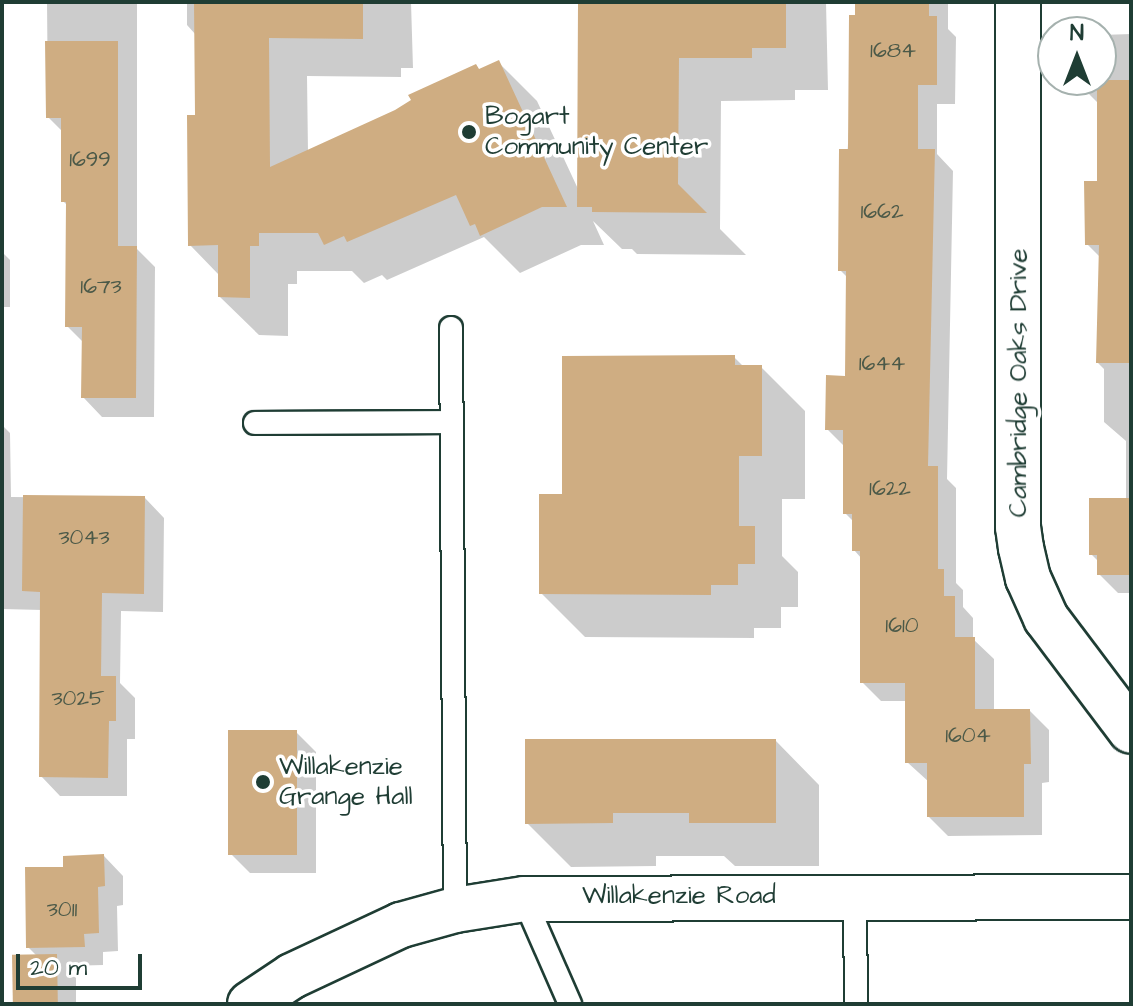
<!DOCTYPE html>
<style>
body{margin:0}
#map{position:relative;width:1133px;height:1006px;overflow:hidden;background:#fff;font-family:"Architects Daughter",sans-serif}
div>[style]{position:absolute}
.shadow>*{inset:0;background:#0003}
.building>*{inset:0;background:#cfad82;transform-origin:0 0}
.roads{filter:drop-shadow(2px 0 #1f3d34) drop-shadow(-2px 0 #1f3d34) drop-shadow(0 2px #1f3d34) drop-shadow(0 -2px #1f3d34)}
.lane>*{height:22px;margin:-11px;padding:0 11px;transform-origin:11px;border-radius:11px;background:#fff}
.street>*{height:44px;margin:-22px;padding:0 22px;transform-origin:22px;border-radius:22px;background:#fff}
.secondary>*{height:44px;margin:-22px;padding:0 22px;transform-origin:22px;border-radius:22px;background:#fff}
.dots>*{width:22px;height:22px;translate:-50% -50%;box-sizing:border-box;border:4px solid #fff;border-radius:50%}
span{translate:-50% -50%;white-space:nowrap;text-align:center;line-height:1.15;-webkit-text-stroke:7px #fff;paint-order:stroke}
.number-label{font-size:22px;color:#4b5948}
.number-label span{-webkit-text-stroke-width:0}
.poi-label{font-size:26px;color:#1f3d34}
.left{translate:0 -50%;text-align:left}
.street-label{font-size:26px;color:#1f3d34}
.frame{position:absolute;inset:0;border:4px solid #1f3d34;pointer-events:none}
.north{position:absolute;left:1037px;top:16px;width:80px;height:80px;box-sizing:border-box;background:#fff;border:2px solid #a5b1ae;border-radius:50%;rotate:0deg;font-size:22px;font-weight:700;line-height:32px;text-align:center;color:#1f3d34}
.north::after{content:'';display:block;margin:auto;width:28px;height:36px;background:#1f3d34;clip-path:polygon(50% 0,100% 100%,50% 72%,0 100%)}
.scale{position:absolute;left:16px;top:954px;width:126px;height:36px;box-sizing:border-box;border:4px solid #1f3d34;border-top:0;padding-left:10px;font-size:24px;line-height:28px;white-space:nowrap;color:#1f3d34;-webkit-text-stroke:6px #fff;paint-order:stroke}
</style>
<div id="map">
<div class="shadow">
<div style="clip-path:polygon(47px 2px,137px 2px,137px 249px,155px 267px,154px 417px,102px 417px,83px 397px,84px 343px,67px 326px,68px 206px,63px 201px,63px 132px,48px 117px)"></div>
<div style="clip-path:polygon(187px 2px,411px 2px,413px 68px,401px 68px,401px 77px,307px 76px,308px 152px,498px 62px,537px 101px,579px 191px,579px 2px,826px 2px,828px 90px,795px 90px,795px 100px,721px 101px,720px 229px,746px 255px,637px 254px,632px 249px,622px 249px,593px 221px,604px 245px,581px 245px,520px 273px,484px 237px,387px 280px,382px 275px,364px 283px,352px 271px,297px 271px,297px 284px,288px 284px,288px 336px,259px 335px,220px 297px,220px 276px,190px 245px,197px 117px,196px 35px,187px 25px)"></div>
<div style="clip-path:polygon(857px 2px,948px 2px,948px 29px,956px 37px,955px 104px,937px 104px,937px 154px,953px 171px,947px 479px,956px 488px,956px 583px,963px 590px,963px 607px,973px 618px,973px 639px,994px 659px,994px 711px,1030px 711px,1049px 730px,1049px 782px,1042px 783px,1042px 835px,948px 836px,929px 817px,929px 782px,907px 762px,907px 701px,881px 701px,862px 682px,862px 559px,854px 550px,854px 522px,845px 513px,845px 447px,827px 429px,847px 378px,848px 278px,840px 270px)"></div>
<div style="clip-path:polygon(1131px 34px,1131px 593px,1118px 593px,1099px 574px,1099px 562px,1091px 554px,1126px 500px,1126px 441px,1104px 422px,1104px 369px,1098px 363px,1101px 258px,1087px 244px,1099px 183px,1099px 104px,1089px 94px,1089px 80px,1101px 80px,1101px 35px)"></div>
<div style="clip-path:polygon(2px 252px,10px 260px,10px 307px,2px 307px)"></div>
<div style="clip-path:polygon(734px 357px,744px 367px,761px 367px,805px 411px,805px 499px,782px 499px,782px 556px,798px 572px,798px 607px,781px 607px,781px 628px,754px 628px,754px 638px,585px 637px,541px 593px,564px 496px)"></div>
<div style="clip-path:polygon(2px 382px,4px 427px,10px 433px,11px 497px,145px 498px,164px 518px,163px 612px,121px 611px,120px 683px,135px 698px,135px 739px,127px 739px,127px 796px,60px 796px,41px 776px,42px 610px,2px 609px)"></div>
<div style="clip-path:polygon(296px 732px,316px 752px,316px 873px,250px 873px,231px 854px)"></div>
<div style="clip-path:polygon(776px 741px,819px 785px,819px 866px,735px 866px,724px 856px,656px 856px,656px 866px,571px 867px,527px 823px)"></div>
<div style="clip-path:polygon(104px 856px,123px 876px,123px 905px,117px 906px,118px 951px,103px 952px,103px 965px,67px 966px,76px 975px,76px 1004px,15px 1004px,37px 956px,28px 947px,65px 869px)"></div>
<div style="clip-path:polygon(980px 1002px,1063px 1003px,1064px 1004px,980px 1004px)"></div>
</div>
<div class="building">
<div style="clip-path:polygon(194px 2px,363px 2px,363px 39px,269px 38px,270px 167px,395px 110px,411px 100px,408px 95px,476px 64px,479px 69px,499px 60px,567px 207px,542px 207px,480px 236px,475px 224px,470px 226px,456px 195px,347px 242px,344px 236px,324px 245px,318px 233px,259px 233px,259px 246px,250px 246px,250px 298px,218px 297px,218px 245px,188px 246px,187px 115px,195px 115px)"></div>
<div style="clip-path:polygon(578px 2px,786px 2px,786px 48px,752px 48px,752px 58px,679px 58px,678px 184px,707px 213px,592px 212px,592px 207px,577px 207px)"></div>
<div style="clip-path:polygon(855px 2px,929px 2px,929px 16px,937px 16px,937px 85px,918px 85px,918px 149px,935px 149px,928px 466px,938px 466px,938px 569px,944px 569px,944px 596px,955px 596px,955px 637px,975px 637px,975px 709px,1030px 709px,1031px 764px,1024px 764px,1024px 817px,927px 817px,927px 763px,905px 763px,905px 683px,860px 683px,860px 551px,852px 551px,852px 514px,843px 514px,843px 430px,825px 430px,826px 375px,845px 376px,846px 271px,838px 271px,839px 149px,848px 149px,849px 15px,855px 15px)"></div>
<div style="clip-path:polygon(45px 41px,118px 41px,118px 246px,137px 246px,136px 398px,81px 398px,82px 327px,65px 327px,66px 202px,61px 202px,61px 118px,46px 118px)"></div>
<div style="clip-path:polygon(1097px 80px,1131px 80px,1131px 363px,1096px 363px,1099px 245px,1085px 245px,1084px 181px,1097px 181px)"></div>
<div style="clip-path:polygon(735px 355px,735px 365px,762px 365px,762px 456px,739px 456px,739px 526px,755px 526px,755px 564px,738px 564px,738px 585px,711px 585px,711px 595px,539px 594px,539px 494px,562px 494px,562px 356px)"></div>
<div style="clip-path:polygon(23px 495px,145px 496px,144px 594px,102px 593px,101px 676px,116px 676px,116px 721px,109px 721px,108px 778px,39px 777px,40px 592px,22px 591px)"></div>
<div style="clip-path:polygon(1089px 498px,1131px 498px,1131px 575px,1097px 575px,1097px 555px,1089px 555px)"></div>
<div style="left:228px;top:730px;width:69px;height:125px"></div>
<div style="clip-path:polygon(525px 739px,776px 739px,776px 823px,689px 823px,689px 813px,613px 813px,613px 823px,525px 824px)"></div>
<div style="clip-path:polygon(104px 854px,105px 886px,98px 887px,99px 933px,84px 934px,85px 947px,26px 948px,25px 867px,63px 867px,63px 856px)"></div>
<div style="left:57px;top:954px;width:50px;height:45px;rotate:89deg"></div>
</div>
<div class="roads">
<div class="lane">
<div style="left:451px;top:328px;width:582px;rotate:89.61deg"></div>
<div style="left:255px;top:423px;width:197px;rotate:-0.3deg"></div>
<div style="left:855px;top:897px;width:107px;rotate:89.5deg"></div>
<div style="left:524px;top:899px;width:115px;rotate:66.3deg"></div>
</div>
<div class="street">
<div style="left:1018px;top:2px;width:525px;rotate:90deg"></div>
<div style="left:1018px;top:527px;width:21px;rotate:82deg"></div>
<div style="left:1021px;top:548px;width:31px;rotate:77deg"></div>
<div style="left:1028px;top:578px;width:44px;rotate:65.8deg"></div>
<div style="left:1046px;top:618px;width:141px;rotate:53deg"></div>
</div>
<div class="secondary">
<div style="left:250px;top:1004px;width:50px;rotate:-33.7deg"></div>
<div style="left:292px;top:976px;width:120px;rotate:-25.1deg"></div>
<div style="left:401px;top:925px;width:56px;rotate:-15.5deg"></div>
<div style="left:455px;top:910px;width:70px;rotate:-9.1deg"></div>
<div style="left:524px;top:899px;width:607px;rotate:-0.19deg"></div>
</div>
</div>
<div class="dots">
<div style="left:469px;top:132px;background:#1f3d34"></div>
<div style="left:263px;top:782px;background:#1f3d34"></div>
</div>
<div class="number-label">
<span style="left:893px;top:51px">1684</span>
<span style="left:90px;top:160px">1699</span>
<span style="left:882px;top:212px">1662</span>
<span style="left:101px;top:287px">1673</span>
<span style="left:882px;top:364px">1644</span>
<span style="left:890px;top:489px">1622</span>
<span style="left:84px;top:538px">3043</span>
<span style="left:902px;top:626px">1610</span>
<span style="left:78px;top:699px">3025</span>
<span style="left:968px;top:736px">1604</span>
<span style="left:62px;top:910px">3011</span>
</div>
<div class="poi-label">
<span class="left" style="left:485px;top:132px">Bogart<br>Community Center</span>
<span class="left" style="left:279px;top:782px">Willakenzie<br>Grange Hall</span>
</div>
<div class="street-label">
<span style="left:1019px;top:383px;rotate:-90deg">Cambridge Oaks Drive</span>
<span style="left:679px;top:896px">Willakenzie Road</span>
</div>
<div class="frame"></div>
<div class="north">N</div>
<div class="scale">20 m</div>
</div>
